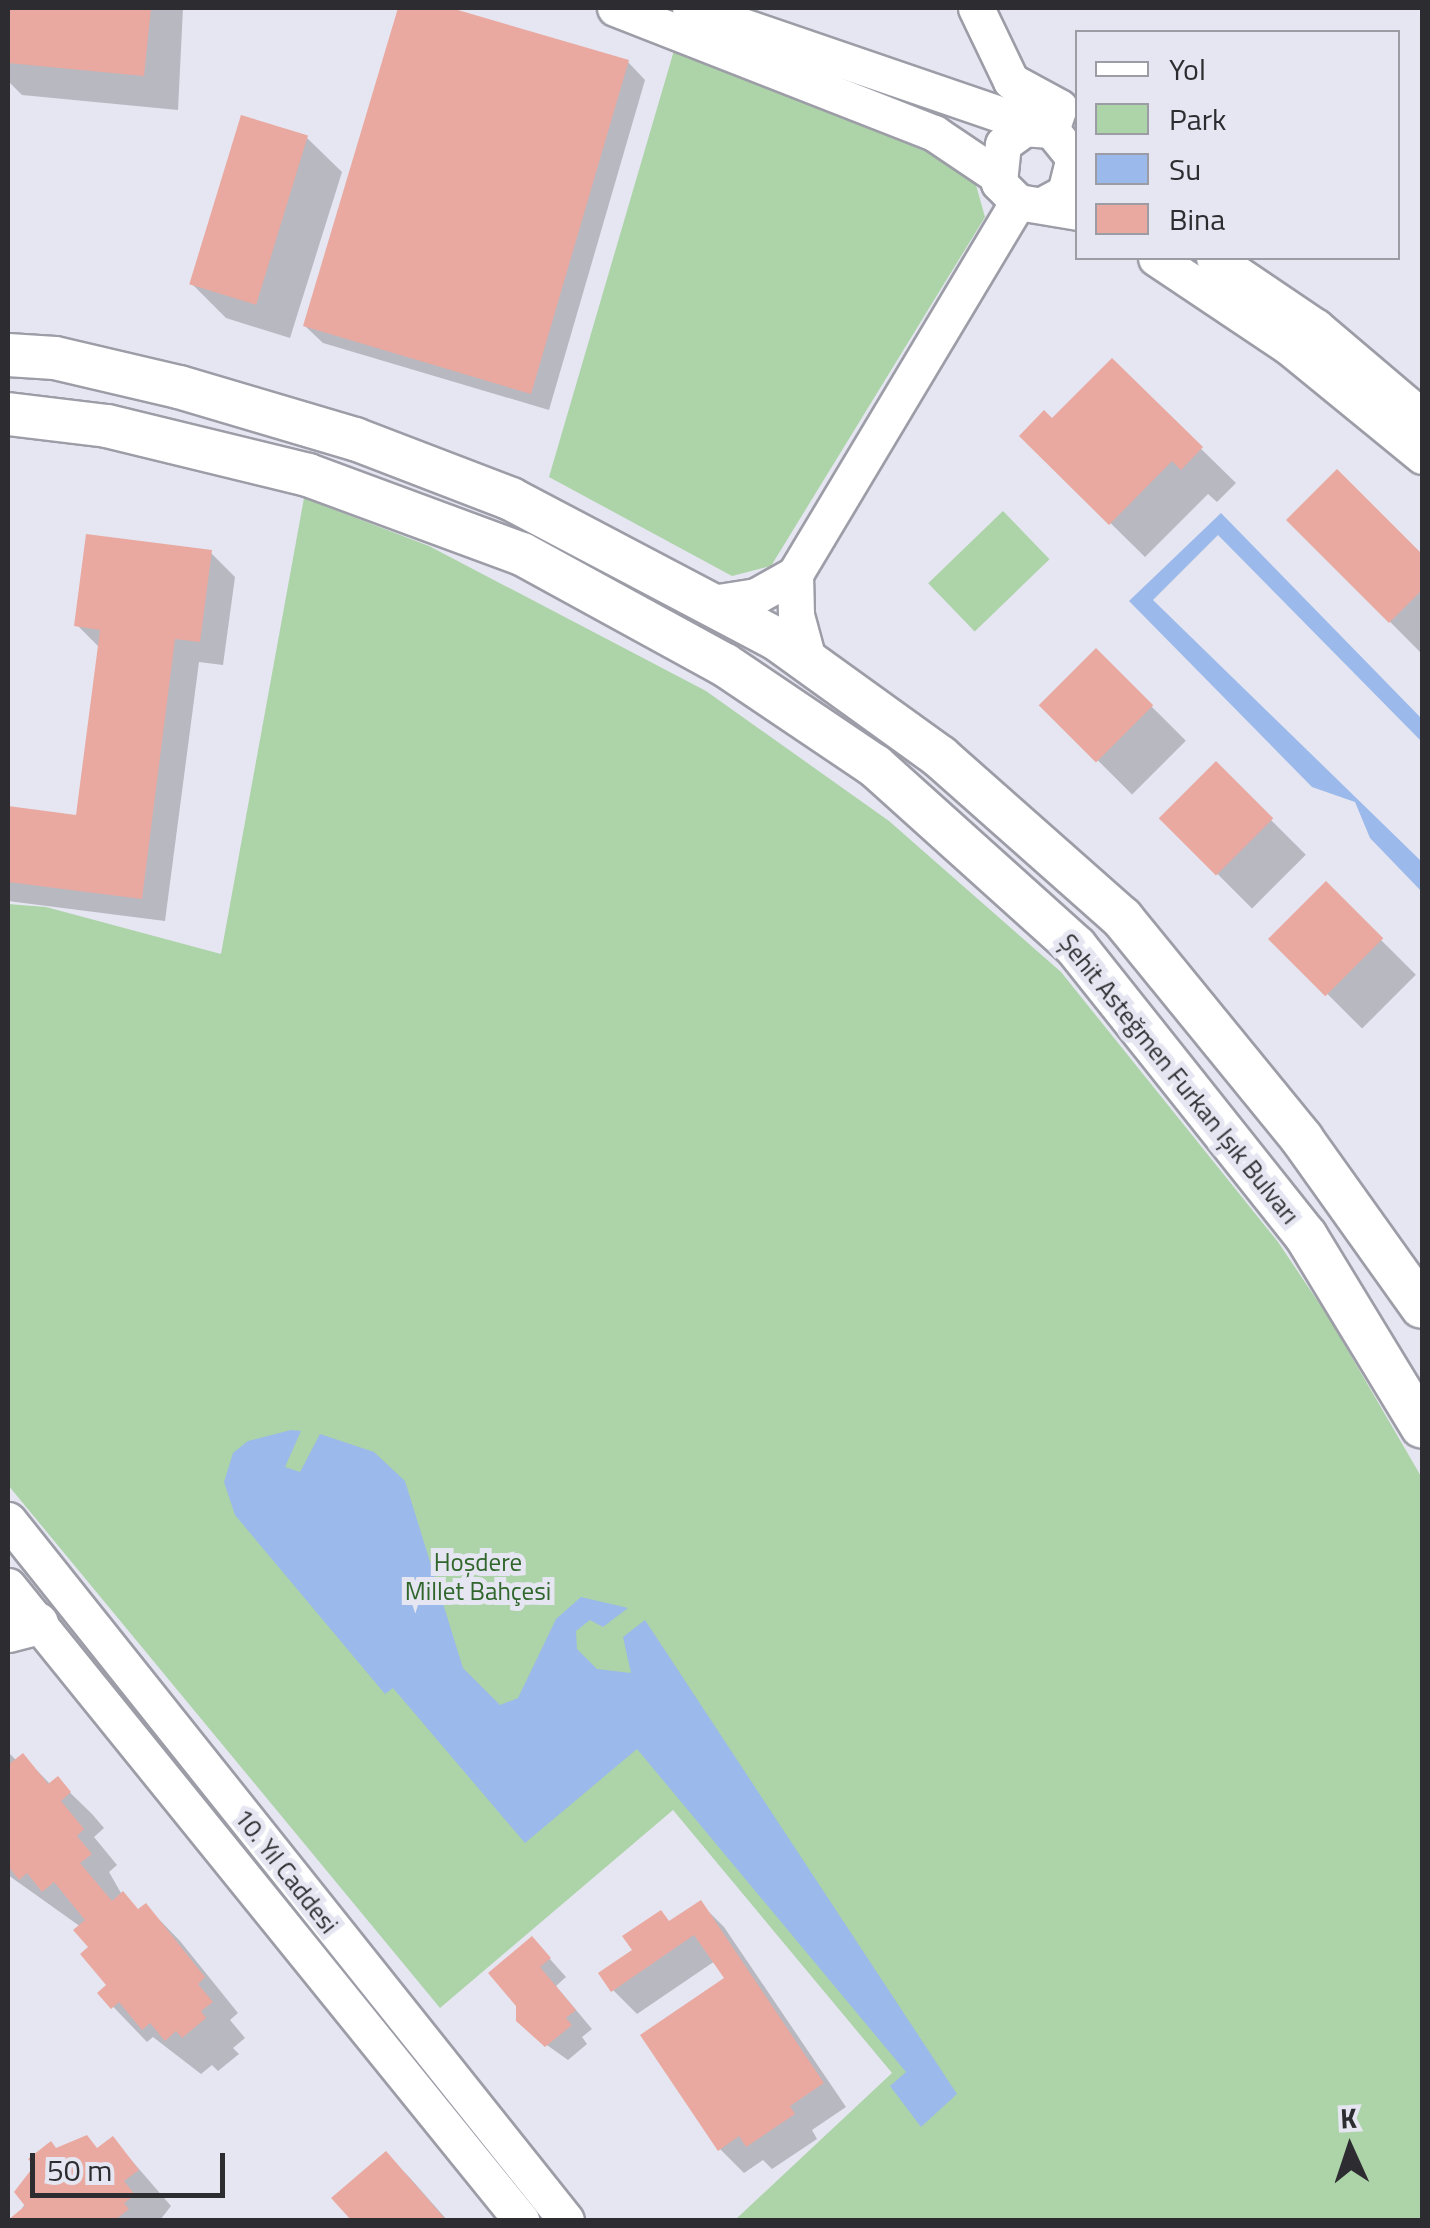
<!DOCTYPE html>
<meta charset="utf-8">
<style>
body{margin:0}
#map{position:relative;width:1430px;height:2228px;overflow:hidden;background:#e5e6f1;font-family:"Titillium Web",sans-serif}
div>[style]{position:absolute}
.green>*{inset:0;background:#add3a8;transform-origin:0 0}
.water>*{inset:0;background:#9bb9ea}
.shadow>*{inset:0;background:#0003;transform-origin:0 0}
.building>*{inset:0;background:#e9a9a0;transform-origin:0 0}
.roads{filter:drop-shadow(2px 0 #9c9da7) drop-shadow(-2px 0 #9c9da7) drop-shadow(0 2px #9c9da7) drop-shadow(0 -2px #9c9da7)}
.minor>*{height:35px;margin:-17.5px;padding:0 17.5px;transform-origin:17.5px;border-radius:17.5px;background:#fff}
.major>*{height:42px;margin:-21px;padding:0 21px;transform-origin:21px;border-radius:21px;background:#fff}
span{translate:-50% -50%;white-space:nowrap;text-align:center;line-height:1.15;-webkit-text-stroke:10px #e5e6f1;paint-order:stroke}
.street-label{font-size:25px;color:#2d2d31}
.park-label{font-size:25px;color:#30662b}
.frame{position:absolute;inset:0;border:10px solid #2d2d31;pointer-events:none}
.legend{position:absolute;left:1075px;top:30px;width:325px;height:230px;box-sizing:border-box;background:#e5e6f1;border:2px solid #9b9ca4;margin:0;padding:12px 18px;list-style:none;font-size:30px;color:#2d2d31}
.legend li{display:flex;align-items:center;gap:20px;height:50px}
.legend b{width:50px;border:2px solid #9b9ca4}
.north{position:absolute;left:1300px;top:2098px;width:100px;height:100px;-webkit-text-stroke:8px #e5e6f1;paint-order:stroke;rotate:357deg;font-size:28px;font-weight:700;line-height:40px;text-align:center;color:#2d2d31}
.north::after{content:'';display:block;margin:auto;width:35px;height:45px;background:#2d2d31;clip-path:polygon(50% 0,100% 100%,50% 72%,0 100%)}
.scale{position:absolute;left:30px;top:2153px;width:195px;height:45px;box-sizing:border-box;border:5px solid #2d2d31;border-top:0;padding-left:12px;font-size:30px;line-height:35px;white-space:nowrap;color:#2d2d31;-webkit-text-stroke:8px #e5e6f1;paint-order:stroke}
</style>
<div id="map">
<div class="green">
<div style="clip-path:polygon(675px 47px,972px 171px,985px 217px,771px 566px,732px 576px,549px 477px)"></div>
<div style="clip-path:polygon(304px 498px,429px 546px,706px 691px,889px 821px,1061px 972px,1278px 1242px,1329px 1318px,1422px 1478px,1422px 2220px,735px 2220px,892px 2073px,673px 1810px,440px 2008px,8px 1485px,8px 904px,46px 907px,221px 954px)"></div>
<div style="left:1003px;top:511px;width:67px;height:104px;rotate:46deg"></div>
</div>
<div class="water">
<div style="clip-path:polygon(1221px 513px,1422px 719px,1422px 742px,1218px 535px,1153px 600px,1422px 862px,1422px 892px,1370px 838px,1355px 802px,1312px 787px,1129px 601px)"></div>
<div style="clip-path:polygon(291px 1430px,301px 1431px,285px 1467px,300px 1472px,320px 1434px,374px 1452px,405px 1481px,463px 1668px,500px 1705px,518px 1698px,556px 1619px,581px 1597px,628px 1608px,603px 1627px,590px 1620px,576px 1631px,577px 1649px,597px 1669px,631px 1673px,623px 1637px,645px 1620px,957px 2094px,921px 2127px,890px 2086px,906px 2072px,637px 1749px,525px 1843px,393px 1688px,385px 1694px,235px 1515px,224px 1482px,233px 1453px,248px 1441px)"></div>
</div>
<div class="shadow">
<div style="clip-path:polygon(8px 8px,183px 8px,178px 110px,22px 95px,8px 81px)"></div>
<div style="clip-path:polygon(401px 8px,446px 8px,628px 62px,645px 80px,549px 410px,323px 343px,305px 326px)"></div>
<div style="clip-path:polygon(307px 138px,342px 172px,290px 338px,226px 318px,191px 283px)"></div>
<div style="clip-path:polygon(1112px 362px,1236px 483px,1217px 502px,1208px 494px,1145px 557px,1022px 436px,1052px 422px)"></div>
<div style="clip-path:polygon(1337px 472px,1422px 558px,1422px 654px,1289px 520px)"></div>
<div style="clip-path:polygon(211px 553px,235px 577px,223px 665px,199px 662px,165px 921px,8px 901px,8px 809px,78px 818px,100px 648px,77px 625px)"></div>
<div style="left:1096px;top:651px;width:127px;height:76px;rotate:45deg"></div>
<div style="left:1216px;top:765px;width:127px;height:76px;rotate:45deg"></div>
<div style="left:1326px;top:885px;width:127px;height:76px;rotate:45deg"></div>
<div style="clip-path:polygon(8px 1752px,17px 1761px,23px 1756px,51px 1785px,57px 1780px,92px 1814px,104px 1828px,94px 1837px,117px 1865px,109px 1872px,121px 1893px,139px 1911px,146px 1906px,180px 1941px,238px 2013px,230px 2020px,245px 2038px,233px 2048px,239px 2054px,218px 2071px,212px 2065px,201px 2074px,153px 2037px,147px 2042px,100px 1993px,110px 1985px,81px 1927px,8px 1875px)"></div>
<div style="clip-path:polygon(700px 1903px,724px 1927px,846px 2107px,812px 2130px,817px 2139px,772px 2169px,763px 2160px,744px 2173px,720px 2149px,727px 1979px,715px 1961px,637px 2014px,613px 1990px,671px 1923px)"></div>
<div style="clip-path:polygon(532px 1939px,566px 1977px,556px 1986px,592px 2029px,582px 2037px,587px 2044px,568px 2060px,537px 2038px)"></div>
<div style="clip-path:polygon(113px 2139px,171px 2206px,160px 2220px,15px 2220px,57px 2151px,99px 2150px)"></div>
<div style="clip-path:polygon(386px 2154px,410px 2178px,447px 2220px,354px 2220px,335px 2198px)"></div>
</div>
<div class="building">
<div style="clip-path:polygon(8px 8px,151px 8px,144px 76px,8px 63px)"></div>
<div style="clip-path:polygon(398px 8px,451px 8px,629px 60px,531px 394px,303px 326px)"></div>
<div style="left:241px;top:115px;width:70px;height:177px;rotate:17deg"></div>
<div style="clip-path:polygon(1112px 358px,1203px 447px,1181px 470px,1172px 461px,1109px 525px,1019px 436px,1044px 410px,1052px 418px)"></div>
<div style="clip-path:polygon(1337px 469px,1422px 554px,1422px 590px,1389px 623px,1286px 520px)"></div>
<div style="clip-path:polygon(86px 534px,212px 550px,200px 642px,175px 639px,142px 899px,8px 882px,8px 806px,76px 815px,100px 630px,74px 626px)"></div>
<div style="left:1096px;top:648px;width:81px;height:81px;rotate:45deg"></div>
<div style="left:1216px;top:761px;width:81px;height:81px;rotate:45deg"></div>
<div style="left:1326px;top:881px;width:81px;height:82px;rotate:45deg"></div>
<div style="clip-path:polygon(23px 1753px,48px 1784px,58px 1776px,71px 1792px,61px 1801px,84px 1829px,77px 1836px,92px 1854px,80px 1863px,112px 1901px,123px 1891px,138px 1909px,146px 1903px,205px 1977px,198px 1984px,213px 2002px,201px 2011px,206px 2018px,182px 2038px,176px 2031px,165px 2041px,150px 2023px,142px 2030px,119px 2002px,111px 2009px,97px 1993px,106px 1985px,80px 1954px,88px 1947px,73px 1930px,85px 1920px,54px 1882px,42px 1892px,27px 1873px,19px 1880px,8px 1866px,8px 1765px)"></div>
<div style="clip-path:polygon(701px 1900px,824px 2083px,790px 2106px,795px 2114px,746px 2147px,739px 2136px,718px 2151px,640px 2035px,724px 1978px,694px 1935px,611px 1992px,598px 1973px,632px 1950px,622px 1936px,661px 1910px,669px 1921px)"></div>
<div style="clip-path:polygon(532px 1936px,551px 1958px,540px 1967px,576px 2010px,566px 2018px,572px 2025px,545px 2047px,516px 2021px,516px 2006px,488px 1973px)"></div>
<div style="clip-path:polygon(87px 2135px,97px 2148px,113px 2136px,139px 2170px,124px 2181px,135px 2195px,124px 2203px,129px 2209px,115px 2220px,8px 2220px,25px 2206px,14px 2192px,34px 2166px,28px 2159px,51px 2141px,56px 2148px)"></div>
<div style="clip-path:polygon(386px 2151px,446px 2220px,351px 2220px,331px 2198px)"></div>
</div>
<div class="roads">
<div class="minor">
<div style="left:615px;top:8px;width:343px;rotate:21.4deg"></div>
<div style="left:934px;top:133px;width:77px;rotate:33.9deg"></div>
<div style="left:690px;top:8px;width:368px;rotate:18.9deg"></div>
<div style="left:976px;top:8px;width:81px;rotate:64.4deg"></div>
<div style="left:1011px;top:81px;width:55px;rotate:28.4deg"></div>
<div style="left:1059px;top:107px;width:24px;rotate:109deg"></div>
<div style="left:1042px;top:205px;width:26px;rotate:-28deg"></div>
<div style="left:1065px;top:193px;width:36px;rotate:-76deg"></div>
<div style="left:1074px;top:158px;width:36px;rotate:-129deg"></div>
<div style="left:1051px;top:130px;width:26px;rotate:-176deg"></div>
<div style="left:1025px;top:128px;width:27px;rotate:144deg"></div>
<div style="left:1003px;top:144px;width:39px;rotate:96deg"></div>
<div style="left:999px;top:183px;width:27px;rotate:45deg"></div>
<div style="left:1018px;top:202px;width:61px;rotate:9.5deg"></div>
<div style="left:1156px;top:258px;width:160px;rotate:33.8deg"></div>
<div style="left:1289px;top:347px;width:172px;rotate:39.3deg"></div>
<div style="left:1214px;top:258px;width:123px;rotate:34.1deg"></div>
<div style="left:1316px;top:327px;width:139px;rotate:40.3deg"></div>
<div style="left:795px;top:574px;width:434px;rotate:-59.1deg"></div>
<div style="left:712px;top:603px;width:45px;rotate:-9deg"></div>
<div style="left:756px;top:596px;width:45px;rotate:-29.4deg"></div>
<div style="left:795px;top:574px;width:41px;rotate:88.6deg"></div>
<div style="left:796px;top:615px;width:50px;rotate:74.8deg"></div>
<div style="left:8px;top:1520px;width:895px;rotate:51.44deg"></div>
<div style="left:8px;top:1586px;width:816px;rotate:51.02deg"></div>
</div>
<div class="major">
<div style="left:8px;top:355px;width:47px;rotate:3.7deg"></div>
<div style="left:55px;top:358px;width:127px;rotate:13.2deg"></div>
<div style="left:179px;top:387px;width:184px;rotate:16.5deg"></div>
<div style="left:355px;top:439px;width:167px;rotate:21deg"></div>
<div style="left:511px;top:499px;width:302px;rotate:27.8deg"></div>
<div style="left:778px;top:640px;width:200px;rotate:35.8deg"></div>
<div style="left:940px;top:757px;width:243px;rotate:41.5deg"></div>
<div style="left:1122px;top:918px;width:285px;rotate:50.8deg"></div>
<div style="left:1302px;top:1139px;width:206px;rotate:54.5deg"></div>
<div style="left:8px;top:414px;width:100px;rotate:6.9deg"></div>
<div style="left:107px;top:426px;width:207px;rotate:13.7deg"></div>
<div style="left:308px;top:475px;width:228px;rotate:20.3deg"></div>
<div style="left:522px;top:554px;width:231px;rotate:28.7deg"></div>
<div style="left:725px;top:665px;width:181px;rotate:34deg"></div>
<div style="left:875px;top:766px;width:270px;rotate:42deg"></div>
<div style="left:1076px;top:947px;width:369px;rotate:51.5deg"></div>
<div style="left:1306px;top:1236px;width:223px;rotate:58.7deg"></div>
<div style="left:8px;top:1631px;width:30px;rotate:-14deg"></div>
</div>
</div>
<div class="street-label">
<span style="left:1179px;top:1079px;rotate:51deg">Şehit Asteğmen Furkan Işık Bulvarı</span>
<span style="left:286px;top:1871px;rotate:52deg">10. Yıl Caddesi</span>
</div>
<div class="park-label">
<span style="left:478px;top:1577px">Hoşdere<br>Millet Bahçesi</span>
</div>
<div class="frame"></div>
<ul class="legend">
<li><b style="height:12px;background:#fff"></b>Yol</li>
<li><b style="height:28px;background:#add3a8"></b>Park</li>
<li><b style="height:28px;background:#9bb9ea"></b>Su</li>
<li><b style="height:28px;background:#e9a9a0"></b>Bina</li>
</ul>
<div class="north">K</div>
<div class="scale">50 m</div>
</div>
